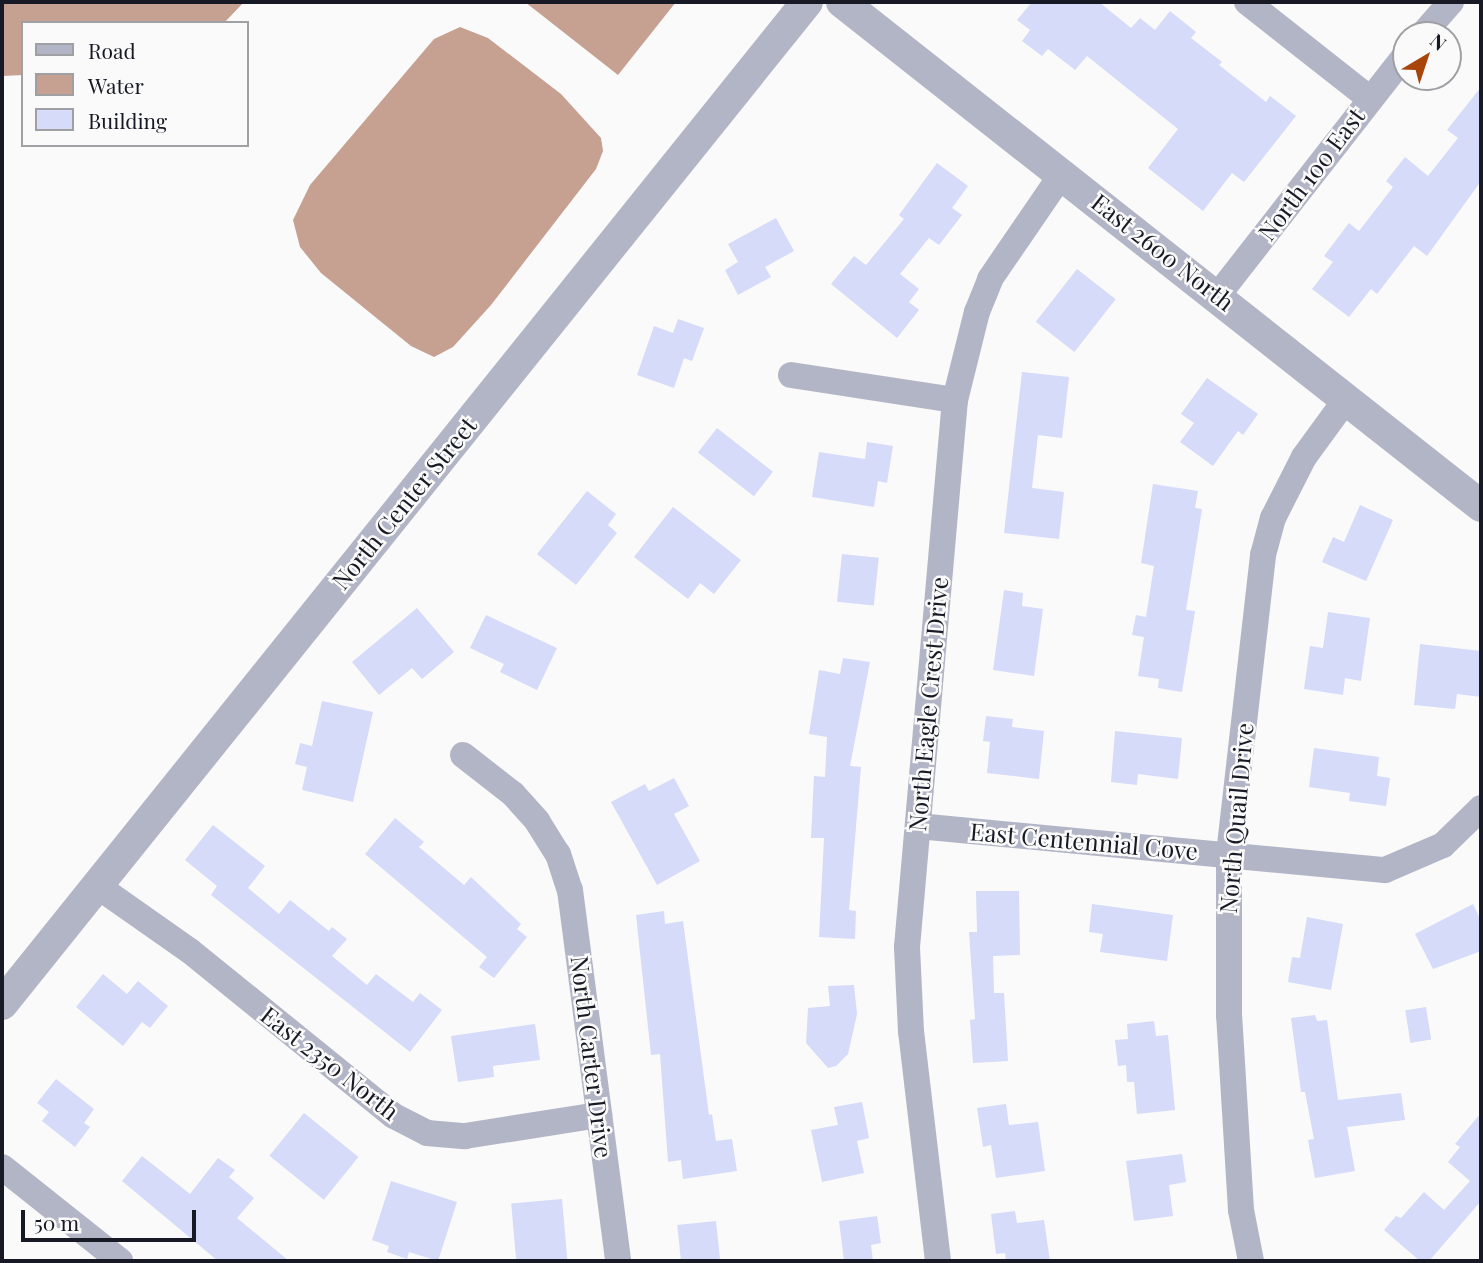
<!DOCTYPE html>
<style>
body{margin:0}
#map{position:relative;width:1483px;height:1263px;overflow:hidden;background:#fafafa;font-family:"Playfair Display",serif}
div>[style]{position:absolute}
.water>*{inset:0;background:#c6a090}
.building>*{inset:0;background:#d5dbf8;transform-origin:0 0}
.minor>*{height:26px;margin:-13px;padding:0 13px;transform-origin:13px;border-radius:13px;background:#b2b5c5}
.tertiary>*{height:32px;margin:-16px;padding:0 16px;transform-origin:16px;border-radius:16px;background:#b2b5c5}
span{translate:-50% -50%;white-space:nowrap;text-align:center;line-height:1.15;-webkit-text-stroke:5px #fafafa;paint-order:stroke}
.street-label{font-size:24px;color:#171924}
.frame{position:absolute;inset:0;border:4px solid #171924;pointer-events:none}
.legend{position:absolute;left:21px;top:21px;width:228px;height:126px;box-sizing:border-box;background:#fafafa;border:2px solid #9fa0a4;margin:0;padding:9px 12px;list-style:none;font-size:21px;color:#171924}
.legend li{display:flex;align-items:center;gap:14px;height:35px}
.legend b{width:35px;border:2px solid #9fa0a4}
.north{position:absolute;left:1392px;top:21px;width:70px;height:70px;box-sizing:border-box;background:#fafafa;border:2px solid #9fa0a4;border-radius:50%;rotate:39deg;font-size:19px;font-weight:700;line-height:28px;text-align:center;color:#171924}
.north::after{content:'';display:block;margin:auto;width:24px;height:32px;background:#a8450b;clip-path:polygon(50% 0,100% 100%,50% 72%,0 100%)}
.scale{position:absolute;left:21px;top:1210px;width:175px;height:32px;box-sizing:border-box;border:4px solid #171924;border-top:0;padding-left:9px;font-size:21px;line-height:24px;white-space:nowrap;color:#171924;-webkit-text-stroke:5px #fafafa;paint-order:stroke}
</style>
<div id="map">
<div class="water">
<div style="clip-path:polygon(2px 2px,244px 2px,224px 23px,23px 23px,23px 75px,2px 76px)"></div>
<div style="clip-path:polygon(525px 2px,676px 2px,618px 75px)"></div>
<div style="clip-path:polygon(460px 27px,488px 38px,561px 94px,601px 138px,603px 151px,596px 169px,491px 305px,453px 347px,434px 357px,411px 346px,321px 273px,300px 247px,293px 220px,310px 185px,434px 39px)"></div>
</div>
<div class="building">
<div style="clip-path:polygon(1032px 2px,1099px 2px,1131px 28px,1140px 18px,1155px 30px,1170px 11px,1196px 32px,1191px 38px,1222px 62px,1219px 65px,1266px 102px,1270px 96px,1296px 116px,1244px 182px,1232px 173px,1203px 211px,1148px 168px,1178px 129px,1087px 56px,1075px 70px,1048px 49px,1042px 56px,1022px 41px,1030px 30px,1017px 20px)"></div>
<div style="clip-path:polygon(1481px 87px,1481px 181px,1427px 256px,1414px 246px,1377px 294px,1371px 289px,1349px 317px,1312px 289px,1333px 262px,1324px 256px,1349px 223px,1359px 231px,1393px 187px,1386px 181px,1405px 157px,1428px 176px,1458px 138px,1447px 130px)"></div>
<div style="clip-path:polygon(937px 163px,968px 186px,952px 208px,962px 215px,939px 245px,929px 238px,900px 274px,919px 289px,909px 302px,919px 310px,897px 338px,831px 284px,854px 256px,866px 265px,904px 219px,899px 215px)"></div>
<div style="clip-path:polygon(776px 218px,794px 251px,765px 267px,771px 277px,738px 295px,725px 270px,738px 262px,728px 244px)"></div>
<div style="left:1077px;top:269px;width:49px;height:67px;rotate:38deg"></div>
<div style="clip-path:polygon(678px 319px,704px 328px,692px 361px,684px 358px,674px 388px,637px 375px,654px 326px,673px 333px)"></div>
<div style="clip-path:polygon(1022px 372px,1069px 377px,1062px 438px,1038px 435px,1033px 479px,1032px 488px,1064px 492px,1059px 539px,1004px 533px)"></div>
<div style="clip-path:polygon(1207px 378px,1258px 414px,1243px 435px,1238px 431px,1213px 466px,1180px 442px,1194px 423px,1181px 414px)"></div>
<div style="left:717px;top:428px;width:71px;height:31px;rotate:38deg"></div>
<div style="clip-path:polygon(867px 442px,893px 446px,887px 483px,878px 481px,874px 507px,812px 497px,819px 452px,865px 459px)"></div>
<div style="clip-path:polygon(1153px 484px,1198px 491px,1195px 508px,1202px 509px,1186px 610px,1195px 611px,1182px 692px,1158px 688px,1159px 679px,1138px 676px,1144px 637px,1132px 635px,1136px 615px,1146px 617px,1154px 566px,1141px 563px)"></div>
<div style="clip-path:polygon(587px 491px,616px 514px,608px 525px,617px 533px,576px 585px,537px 554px)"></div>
<div style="clip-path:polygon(1360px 505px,1393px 520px,1366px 581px,1322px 562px,1333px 537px,1344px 542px)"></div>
<div style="clip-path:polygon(673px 507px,741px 560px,714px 594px,700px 583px,688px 599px,634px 557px)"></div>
<div style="left:842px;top:554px;width:37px;height:48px;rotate:6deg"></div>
<div style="clip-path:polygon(1004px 590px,1023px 593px,1022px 606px,1043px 609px,1034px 676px,993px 670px)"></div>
<div style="clip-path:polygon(417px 608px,454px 652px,422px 679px,412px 668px,379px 695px,352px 662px)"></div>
<div style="clip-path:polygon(1328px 612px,1370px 618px,1361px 681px,1345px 678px,1343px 695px,1304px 689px,1310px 646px,1323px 648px)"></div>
<div style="clip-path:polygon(486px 615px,557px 648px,537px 690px,500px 672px,504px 664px,470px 648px)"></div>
<div style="clip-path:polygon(1420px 644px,1481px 651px,1481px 697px,1457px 694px,1455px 709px,1414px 705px)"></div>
<div style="clip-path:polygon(843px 658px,870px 662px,850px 766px,861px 767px,849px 910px,856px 911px,855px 939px,819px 937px,824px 838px,811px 838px,814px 776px,825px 777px,827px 737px,809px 734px,819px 670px,840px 674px)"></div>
<div style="clip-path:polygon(322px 701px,373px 712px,353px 802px,302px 790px,307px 767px,295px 764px,300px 743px,312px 746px)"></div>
<div style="clip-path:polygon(986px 716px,1013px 719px,1012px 727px,1044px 731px,1039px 779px,987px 773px,990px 742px,983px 741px)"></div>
<div style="clip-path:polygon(1115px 731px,1182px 738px,1178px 779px,1138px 774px,1137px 785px,1111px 782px)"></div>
<div style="clip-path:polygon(1314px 748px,1379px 757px,1377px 776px,1390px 778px,1386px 806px,1349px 801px,1350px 793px,1309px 787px)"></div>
<div style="clip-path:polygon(674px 778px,689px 806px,674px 814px,700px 861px,657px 885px,611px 802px,645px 784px,649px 791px)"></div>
<div style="clip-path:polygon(395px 818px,424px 842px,419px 847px,464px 885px,471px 877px,521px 924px,517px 929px,527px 937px,494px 978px,479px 967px,487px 957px,365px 854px)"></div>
<div style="clip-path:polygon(213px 825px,265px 866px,248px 888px,279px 914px,290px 900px,329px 931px,332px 927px,347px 939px,332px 956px,367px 985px,376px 974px,413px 1002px,420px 993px,442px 1010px,410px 1052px,211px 895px,217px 886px,185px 860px)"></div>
<div style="clip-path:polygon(976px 891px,1019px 891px,1020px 955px,993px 956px,994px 993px,1004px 993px,1008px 1061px,973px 1063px,970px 1020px,975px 1019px,969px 932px,977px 932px)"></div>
<div style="clip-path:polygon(1092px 904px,1173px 915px,1167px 961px,1100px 952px,1103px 934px,1089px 932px)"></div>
<div style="clip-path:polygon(1473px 904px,1481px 921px,1481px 951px,1433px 969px,1415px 934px)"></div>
<div style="clip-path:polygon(664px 911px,665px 924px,683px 921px,709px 1115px,712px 1114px,716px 1141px,732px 1139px,737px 1171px,683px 1179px,681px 1160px,668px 1162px,660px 1054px,651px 1055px,636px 915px)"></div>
<div style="clip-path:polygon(1307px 917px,1343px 924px,1331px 990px,1288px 982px,1292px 957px,1300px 958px)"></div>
<div style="clip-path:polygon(103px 974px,127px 994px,138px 981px,168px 1006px,150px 1028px,142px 1022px,123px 1046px,76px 1007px)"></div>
<div style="clip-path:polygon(854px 985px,857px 1014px,848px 1054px,836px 1066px,828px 1068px,806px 1043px,808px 1008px,830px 1006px,828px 986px)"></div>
<div style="left:1426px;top:1007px;width:33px;height:21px;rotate:81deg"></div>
<div style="clip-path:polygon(1315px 1015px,1317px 1021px,1327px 1020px,1338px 1100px,1401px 1093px,1405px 1120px,1347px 1127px,1355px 1171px,1315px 1178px,1308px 1140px,1314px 1139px,1305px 1092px,1301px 1092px,1291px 1018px)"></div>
<div style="clip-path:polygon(1154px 1021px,1156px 1036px,1168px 1035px,1175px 1110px,1137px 1114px,1134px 1082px,1127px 1082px,1126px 1065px,1118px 1066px,1115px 1040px,1128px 1039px,1127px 1024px)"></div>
<div style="clip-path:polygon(535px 1024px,540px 1060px,493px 1066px,494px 1077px,458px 1082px,451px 1036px)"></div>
<div style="clip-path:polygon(56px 1079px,94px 1109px,84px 1123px,90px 1127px,75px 1147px,42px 1121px,49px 1112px,37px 1103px)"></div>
<div style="clip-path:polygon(862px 1102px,869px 1138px,857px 1141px,864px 1173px,822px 1182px,811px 1130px,838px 1125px,834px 1107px)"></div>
<div style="clip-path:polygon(1006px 1104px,1009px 1125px,1038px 1122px,1045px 1171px,996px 1178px,991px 1145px,983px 1147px,977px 1108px)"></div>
<div style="left:304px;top:1113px;width:70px;height:55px;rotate:39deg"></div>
<div style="clip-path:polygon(1481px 1113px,1481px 1201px,1429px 1261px,1420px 1261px,1384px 1230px,1396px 1216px,1401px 1218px,1424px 1192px,1444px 1210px,1470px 1181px,1448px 1162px,1460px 1147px,1455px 1144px)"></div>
<div style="clip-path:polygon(1182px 1154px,1186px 1182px,1169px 1185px,1173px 1216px,1134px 1221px,1126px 1161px)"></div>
<div style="clip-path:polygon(142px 1156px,190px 1194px,218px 1158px,235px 1170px,229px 1177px,254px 1198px,237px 1218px,289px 1261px,218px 1261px,122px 1181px)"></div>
<div style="clip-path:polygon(391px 1181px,457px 1202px,438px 1261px,409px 1252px,407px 1259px,387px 1252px,389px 1246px,372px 1240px)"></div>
<div style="left:562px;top:1199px;width:62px;height:51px;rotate:85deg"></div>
<div style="clip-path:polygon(1015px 1211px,1017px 1223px,1044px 1220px,1050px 1261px,1006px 1261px,1005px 1253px,996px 1254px,991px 1214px)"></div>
<div style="clip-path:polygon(877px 1216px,881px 1243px,871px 1245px,873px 1261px,844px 1261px,839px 1221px)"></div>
<div style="left:716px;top:1221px;width:40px;height:39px;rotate:84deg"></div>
</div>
<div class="minor">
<div style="left:1247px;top:2px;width:155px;rotate:38.2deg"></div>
<div style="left:1422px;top:35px;width:44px;rotate:-48.7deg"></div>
<div style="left:1218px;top:295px;width:306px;rotate:-52deg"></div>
<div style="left:791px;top:375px;width:166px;rotate:8.7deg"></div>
<div style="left:463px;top:755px;width:63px;rotate:38deg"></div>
<div style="left:513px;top:794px;width:36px;rotate:48deg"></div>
<div style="left:537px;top:821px;width:39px;rotate:58deg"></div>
<div style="left:558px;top:854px;width:38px;rotate:72deg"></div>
<div style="left:570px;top:890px;width:374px;rotate:82.6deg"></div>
<div style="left:918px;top:826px;width:469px;rotate:5.4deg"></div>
<div style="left:1385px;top:870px;width:63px;rotate:-23.3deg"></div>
<div style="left:1443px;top:845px;width:53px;rotate:-44.2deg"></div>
<div style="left:96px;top:885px;width:115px;rotate:35.1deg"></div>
<div style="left:190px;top:951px;width:262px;rotate:39deg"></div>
<div style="left:394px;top:1116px;width:37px;rotate:27deg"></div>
<div style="left:427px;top:1133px;width:38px;rotate:5deg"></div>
<div style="left:465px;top:1136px;width:136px;rotate:-8.9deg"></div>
<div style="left:2px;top:1167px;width:151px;rotate:38.5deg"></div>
<div style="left:938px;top:1261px;width:231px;rotate:-96.7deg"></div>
<div style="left:911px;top:1032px;width:85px;rotate:-92.7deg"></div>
<div style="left:907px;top:947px;width:549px;rotate:-84.99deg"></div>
<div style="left:955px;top:400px;width:91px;rotate:-76deg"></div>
<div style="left:977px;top:312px;width:35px;rotate:-68deg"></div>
<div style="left:990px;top:279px;width:127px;rotate:-55.6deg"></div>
<div style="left:1251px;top:1261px;width:52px;rotate:-101.1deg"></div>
<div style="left:1241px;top:1210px;width:194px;rotate:-93.5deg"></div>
<div style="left:1229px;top:1016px;width:162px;rotate:-90deg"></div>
<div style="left:1229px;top:854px;width:301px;rotate:-83.5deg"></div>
<div style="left:1263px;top:555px;width:38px;rotate:-75deg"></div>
<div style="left:1273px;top:518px;width:68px;rotate:-63.1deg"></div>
<div style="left:1304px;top:457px;width:73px;rotate:-53.9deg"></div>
</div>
<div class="tertiary">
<div style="left:842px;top:2px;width:814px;rotate:38.26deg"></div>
<div style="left:2px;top:1004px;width:1285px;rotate:-51.22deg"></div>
</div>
<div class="street-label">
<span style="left:1311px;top:174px;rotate:-53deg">North 100 East</span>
<span style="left:1163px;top:252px;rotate:38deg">East 2600 North</span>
<span style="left:404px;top:503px;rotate:-51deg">North Center Street</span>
<span style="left:928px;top:704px;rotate:-85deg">North Eagle Crest Drive</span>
<span style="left:1236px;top:818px;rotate:-85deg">North Quail Drive</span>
<span style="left:1084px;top:841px;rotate:5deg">East Centennial Cove</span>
<span style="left:592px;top:1057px;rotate:83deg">North Carter Drive</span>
<span style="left:330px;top:1063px;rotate:38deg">East 2350 North</span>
</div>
<div class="frame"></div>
<ul class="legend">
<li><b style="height:9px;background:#b2b5c5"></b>Road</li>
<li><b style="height:19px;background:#c6a090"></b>Water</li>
<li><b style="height:19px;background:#d5dbf8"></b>Building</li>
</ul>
<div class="north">N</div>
<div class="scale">50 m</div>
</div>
